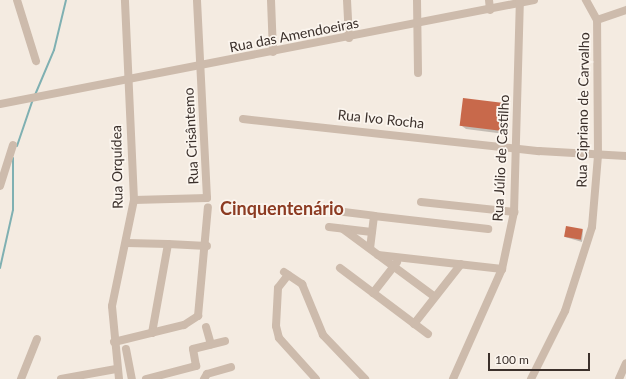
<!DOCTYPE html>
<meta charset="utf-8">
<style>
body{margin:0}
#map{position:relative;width:626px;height:379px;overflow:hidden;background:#f4ebe1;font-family:Lato,sans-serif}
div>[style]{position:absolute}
.shadow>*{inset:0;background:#0003}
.stream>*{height:2px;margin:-1px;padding:0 1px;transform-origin:1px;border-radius:1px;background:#7fb0b2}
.building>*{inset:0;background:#c8694b;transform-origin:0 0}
.minor>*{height:8px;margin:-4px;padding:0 4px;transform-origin:4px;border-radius:4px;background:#cdbbac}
span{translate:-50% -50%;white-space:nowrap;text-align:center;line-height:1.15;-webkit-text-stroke:3.5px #fbf5ee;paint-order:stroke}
.street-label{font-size:14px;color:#3b302b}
.district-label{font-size:18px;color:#8c3b22;font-weight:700}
.scale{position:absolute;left:488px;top:353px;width:102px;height:18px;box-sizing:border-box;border:2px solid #3b302b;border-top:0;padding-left:5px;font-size:12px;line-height:14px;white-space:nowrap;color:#3b302b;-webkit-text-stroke:3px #fbf5ee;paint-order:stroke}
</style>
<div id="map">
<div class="shadow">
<div style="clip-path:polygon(504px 104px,507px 107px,505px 134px,466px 129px,462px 126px)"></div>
<div style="clip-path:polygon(583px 230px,582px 242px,565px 237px)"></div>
</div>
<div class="stream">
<div style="left:35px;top:95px;width:49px;rotate:-67.1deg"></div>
<div style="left:54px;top:50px;width:51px;rotate:-76.5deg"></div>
<div style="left:17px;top:146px;width:50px;rotate:-71.2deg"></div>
<div style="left:0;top:268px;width:59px;rotate:-77.4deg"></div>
<div style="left:13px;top:210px;width:52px;rotate:-90deg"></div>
</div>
<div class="building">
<div style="left:463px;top:98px;width:41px;height:28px;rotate:7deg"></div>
<div style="left:566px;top:226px;width:17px;height:11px;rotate:10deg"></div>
</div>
<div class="minor">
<div style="left:17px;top:0;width:64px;rotate:72.7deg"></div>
<div style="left:271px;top:0;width:52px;rotate:87.8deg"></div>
<div style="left:347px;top:0;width:38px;rotate:87deg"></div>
<div style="left:417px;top:0;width:73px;rotate:89.2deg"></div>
<div style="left:489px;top:0;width:10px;rotate:84deg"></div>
<div style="left:597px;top:20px;width:31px;rotate:-19deg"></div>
<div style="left:0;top:104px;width:544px;rotate:-11.02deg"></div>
<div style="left:243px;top:119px;width:298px;rotate:6.2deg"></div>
<div style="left:539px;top:151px;width:87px;rotate:3.3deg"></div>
<div style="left:0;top:186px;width:43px;rotate:-72.4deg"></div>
<div style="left:134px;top:200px;width:73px;rotate:-1.6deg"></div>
<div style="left:207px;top:198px;width:198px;rotate:-92.9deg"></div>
<div style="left:421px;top:202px;width:94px;rotate:6.1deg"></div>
<div style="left:336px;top:211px;width:38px;rotate:7deg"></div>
<div style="left:374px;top:216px;width:32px;rotate:97deg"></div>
<div style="left:374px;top:216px;width:115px;rotate:6.5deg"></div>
<div style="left:329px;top:227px;width:43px;rotate:6.6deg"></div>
<div style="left:343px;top:229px;width:114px;rotate:36.5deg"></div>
<div style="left:127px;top:243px;width:41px;rotate:1.4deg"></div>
<div style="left:378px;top:255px;width:125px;rotate:6.4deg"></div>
<div style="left:340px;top:268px;width:110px;rotate:36.9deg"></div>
<div style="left:284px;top:272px;width:22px;rotate:34deg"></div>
<div style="left:302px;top:284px;width:55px;rotate:67.6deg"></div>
<div style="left:323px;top:335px;width:61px;rotate:46.3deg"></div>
<div style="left:288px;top:275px;width:16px;rotate:128deg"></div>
<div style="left:278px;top:288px;width:38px;rotate:93deg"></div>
<div style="left:276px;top:326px;width:12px;rotate:76deg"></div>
<div style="left:279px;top:338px;width:55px;rotate:47.9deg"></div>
<div style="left:373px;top:293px;width:39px;rotate:-52deg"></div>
<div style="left:414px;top:324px;width:76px;rotate:-51.9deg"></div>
<div style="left:206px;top:327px;width:18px;rotate:74deg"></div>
<div style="left:152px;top:333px;width:90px;rotate:-79.8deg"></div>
<div style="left:168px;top:244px;width:39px;rotate:3deg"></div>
<div style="left:114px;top:342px;width:72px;rotate:-13.7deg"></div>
<div style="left:184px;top:325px;width:17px;rotate:-33deg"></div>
<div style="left:198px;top:316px;width:109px;rotate:-84.8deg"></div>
<div style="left:126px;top:349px;width:31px;rotate:79deg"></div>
<div style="left:21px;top:379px;width:43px;rotate:-68.2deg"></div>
<div style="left:61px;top:379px;width:56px;rotate:-10.3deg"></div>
<div style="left:119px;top:379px;width:73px;rotate:-95.5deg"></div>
<div style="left:112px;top:306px;width:108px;rotate:-78.3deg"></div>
<div style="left:134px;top:200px;width:200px;rotate:-92.6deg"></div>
<div style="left:146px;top:379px;width:52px;rotate:-14.6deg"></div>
<div style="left:196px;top:366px;width:17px;rotate:-100deg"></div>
<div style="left:193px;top:349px;width:33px;rotate:-14deg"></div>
<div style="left:204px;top:379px;width:6px;rotate:-59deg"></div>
<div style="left:207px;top:374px;width:25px;rotate:-16deg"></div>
<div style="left:453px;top:379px;width:120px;rotate:-66deg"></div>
<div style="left:502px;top:269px;width:58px;rotate:-78.1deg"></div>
<div style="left:514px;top:212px;width:211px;rotate:-88.4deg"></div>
<div style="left:531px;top:379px;width:76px;rotate:-63.4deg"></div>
<div style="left:565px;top:311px;width:88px;rotate:-72.2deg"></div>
<div style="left:592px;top:227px;width:71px;rotate:-85.2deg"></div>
<div style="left:598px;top:156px;width:136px;rotate:-90.4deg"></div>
<div style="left:597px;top:20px;width:23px;rotate:-119deg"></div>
<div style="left:619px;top:379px;width:17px;rotate:-66deg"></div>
</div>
<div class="street-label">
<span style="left:294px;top:35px;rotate:-11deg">Rua das Amendoeiras</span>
<span style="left:583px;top:110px;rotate:-89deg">Rua Cipriano de Carvalho</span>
<span style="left:381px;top:119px;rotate:6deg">Rua Ivo Rocha</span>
<span style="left:191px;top:136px;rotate:-93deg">Rua Crisântemo</span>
<span style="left:501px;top:158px;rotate:-87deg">Rua Júlio de Castilho</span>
<span style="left:117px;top:167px;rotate:-91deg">Rua Orquídea</span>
</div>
<div class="district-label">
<span style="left:282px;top:208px">Cinquentenário</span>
</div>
<div class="scale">100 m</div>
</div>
